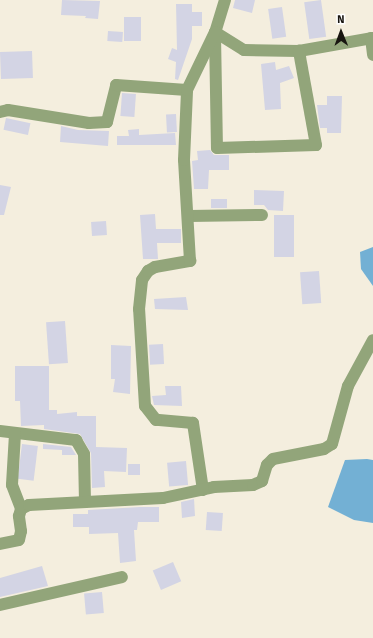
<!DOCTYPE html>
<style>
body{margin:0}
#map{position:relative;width:373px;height:638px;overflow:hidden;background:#f4eede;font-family:"Fira Sans",sans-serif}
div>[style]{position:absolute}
.water>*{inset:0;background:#73b0d4}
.building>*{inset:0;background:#d3d4e4;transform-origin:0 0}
.street>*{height:12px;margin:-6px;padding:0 6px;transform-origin:6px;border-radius:6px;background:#92a57a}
span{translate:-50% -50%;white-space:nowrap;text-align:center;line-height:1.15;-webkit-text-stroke:3.5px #fff;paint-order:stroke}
.north{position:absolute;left:321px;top:12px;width:40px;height:40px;-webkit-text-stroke:3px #fff;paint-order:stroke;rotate:359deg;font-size:11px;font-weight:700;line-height:16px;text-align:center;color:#181510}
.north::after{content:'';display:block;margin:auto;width:14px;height:18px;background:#181510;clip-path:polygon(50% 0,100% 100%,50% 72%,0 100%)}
</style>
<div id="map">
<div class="water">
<div style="clip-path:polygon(373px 247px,373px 286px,361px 269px,360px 252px)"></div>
<div style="clip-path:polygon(367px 459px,373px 460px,373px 523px,354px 520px,328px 507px,345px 460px)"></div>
</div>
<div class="building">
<div style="clip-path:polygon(62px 0,100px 1px,98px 19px,85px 18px,86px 16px,61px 15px)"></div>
<div style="clip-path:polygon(235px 0,255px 0,252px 13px,233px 8px)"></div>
<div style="left:321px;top:0;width:37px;height:17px;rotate:82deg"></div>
<div style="clip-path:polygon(176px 4px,192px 4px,192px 12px,202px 12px,202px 26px,192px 26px,192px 39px,178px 80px,175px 79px,176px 62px,168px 59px,172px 48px,177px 50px)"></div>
<div style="left:282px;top:7px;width:30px;height:14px;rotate:82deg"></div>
<div style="left:124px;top:17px;width:17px;height:24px"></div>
<div style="left:108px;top:31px;width:15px;height:10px;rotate:4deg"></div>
<div style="left:32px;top:51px;width:27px;height:32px;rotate:88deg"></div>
<div style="clip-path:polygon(275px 62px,276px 70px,289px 66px,294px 78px,280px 83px,281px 109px,265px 110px,261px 64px)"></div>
<div style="left:122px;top:93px;width:14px;height:23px;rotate:4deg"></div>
<div style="clip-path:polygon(327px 96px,342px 96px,341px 133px,327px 133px,327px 128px,320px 128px,317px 105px,327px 105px)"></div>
<div style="left:176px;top:114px;width:18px;height:10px;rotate:87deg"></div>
<div style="left:6px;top:118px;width:25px;height:12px;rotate:12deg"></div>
<div style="clip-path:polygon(61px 126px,78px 130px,109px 131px,108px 146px,60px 142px)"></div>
<div style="clip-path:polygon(139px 129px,139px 135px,175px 133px,176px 145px,117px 145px,117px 136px,129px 136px,128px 130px)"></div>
<div style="clip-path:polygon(210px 150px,214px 155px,229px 155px,229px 170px,209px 170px,208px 189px,194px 189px,192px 161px,198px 160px,197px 151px)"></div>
<div style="clip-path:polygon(0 185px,11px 187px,4px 215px,0 215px)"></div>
<div style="clip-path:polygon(254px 190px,284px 191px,283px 211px,268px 210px,264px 205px,254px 205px)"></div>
<div style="left:211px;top:199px;width:16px;height:9px"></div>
<div style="clip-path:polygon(155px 214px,156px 229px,181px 229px,181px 243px,157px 243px,158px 259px,143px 259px,140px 215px)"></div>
<div style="left:274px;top:215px;width:20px;height:42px"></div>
<div style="left:106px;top:221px;width:14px;height:15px;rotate:86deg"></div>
<div style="left:319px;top:271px;width:32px;height:19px;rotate:86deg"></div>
<div style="clip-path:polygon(186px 297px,188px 310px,155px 309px,154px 299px)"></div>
<div style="left:65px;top:321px;width:42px;height:19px;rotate:86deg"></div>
<div style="left:163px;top:344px;width:20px;height:14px;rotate:87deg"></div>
<div style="clip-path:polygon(111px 345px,131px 346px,130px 394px,113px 392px,115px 379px,111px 379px)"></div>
<div style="clip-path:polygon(15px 366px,49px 366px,49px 410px,57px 410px,57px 414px,77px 412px,77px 416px,96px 416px,96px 447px,127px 448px,126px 472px,104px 471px,105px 487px,92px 488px,91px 453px,80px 434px,44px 429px,44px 425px,21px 426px,20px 401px,15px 401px)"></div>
<div style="clip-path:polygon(165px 386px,181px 386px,182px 406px,154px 405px,152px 396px,166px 395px)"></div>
<div style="left:22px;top:444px;width:16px;height:35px;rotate:7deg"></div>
<div style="clip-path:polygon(43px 444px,71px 447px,76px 455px,62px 455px,62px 450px,43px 449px)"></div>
<div style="left:186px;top:461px;width:24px;height:19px;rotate:85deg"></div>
<div style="left:128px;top:464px;width:12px;height:11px"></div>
<div style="clip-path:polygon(194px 499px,195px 516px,182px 518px,181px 502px)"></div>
<div style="clip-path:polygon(140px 507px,159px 507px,159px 522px,138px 522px,137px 530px,134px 530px,136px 561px,120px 563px,118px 533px,89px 534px,89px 527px,73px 527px,73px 514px,88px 514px,88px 510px)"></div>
<div style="left:207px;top:512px;width:16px;height:18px;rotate:4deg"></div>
<div style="left:173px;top:562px;width:21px;height:22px;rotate:67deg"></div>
<div style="clip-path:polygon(42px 566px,48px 586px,0 597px,0 578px)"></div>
<div style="left:102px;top:592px;width:21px;height:18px;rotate:85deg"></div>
</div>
<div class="street">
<div style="left:225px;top:0;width:34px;rotate:107deg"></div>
<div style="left:215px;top:32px;width:34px;rotate:32deg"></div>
<div style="left:244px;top:50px;width:55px;rotate:1deg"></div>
<div style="left:299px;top:51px;width:75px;rotate:-10deg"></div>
<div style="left:215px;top:35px;width:113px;rotate:89deg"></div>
<div style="left:217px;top:148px;width:99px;rotate:-1.7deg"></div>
<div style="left:316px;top:145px;width:96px;rotate:-100.3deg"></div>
<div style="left:371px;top:38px;width:17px;rotate:83deg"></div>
<div style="left:0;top:112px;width:8px;rotate:-14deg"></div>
<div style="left:8px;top:110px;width:82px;rotate:9.1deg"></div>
<div style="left:89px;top:123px;width:18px;rotate:-3deg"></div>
<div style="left:107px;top:122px;width:38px;rotate:-76deg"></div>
<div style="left:116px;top:85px;width:71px;rotate:4deg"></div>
<div style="left:189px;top:216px;width:73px;rotate:-0.8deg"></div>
<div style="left:0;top:431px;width:77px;rotate:6.8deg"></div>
<div style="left:76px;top:440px;width:16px;rotate:60deg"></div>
<div style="left:84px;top:454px;width:48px;rotate:88.8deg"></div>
<div style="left:15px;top:434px;width:51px;rotate:93.4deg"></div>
<div style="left:12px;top:485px;width:26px;rotate:69deg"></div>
<div style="left:203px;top:490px;width:68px;rotate:-98.5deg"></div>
<div style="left:193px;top:423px;width:37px;rotate:-175deg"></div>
<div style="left:156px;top:420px;width:18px;rotate:-128deg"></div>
<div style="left:145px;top:406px;width:97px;rotate:-93.5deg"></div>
<div style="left:139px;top:309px;width:29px;rotate:-84deg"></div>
<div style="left:142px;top:280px;width:11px;rotate:-56deg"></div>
<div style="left:148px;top:271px;width:8px;rotate:-30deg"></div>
<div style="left:155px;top:267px;width:36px;rotate:-10deg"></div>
<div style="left:190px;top:261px;width:101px;rotate:-93.4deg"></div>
<div style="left:184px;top:160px;width:70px;rotate:-87.5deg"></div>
<div style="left:187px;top:90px;width:64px;rotate:-64.2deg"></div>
<div style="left:0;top:544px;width:19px;rotate:-12deg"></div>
<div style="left:19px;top:540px;width:9px;rotate:-77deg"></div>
<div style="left:21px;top:531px;width:15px;rotate:-98deg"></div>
<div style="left:19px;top:516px;width:7px;rotate:-74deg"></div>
<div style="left:21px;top:509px;width:9px;rotate:-27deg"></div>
<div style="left:29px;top:505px;width:134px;rotate:-3deg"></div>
<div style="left:163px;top:498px;width:52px;rotate:-12.2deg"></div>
<div style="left:214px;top:487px;width:39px;rotate:-3deg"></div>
<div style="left:253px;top:485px;width:10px;rotate:-24deg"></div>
<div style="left:262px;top:481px;width:17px;rotate:-73deg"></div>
<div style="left:267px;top:465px;width:8px;rotate:-45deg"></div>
<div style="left:273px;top:459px;width:52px;rotate:-11.1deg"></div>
<div style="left:324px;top:449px;width:9px;rotate:-32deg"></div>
<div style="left:332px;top:444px;width:60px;rotate:-74.6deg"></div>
<div style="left:348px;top:386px;width:52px;rotate:-61.5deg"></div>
<div style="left:0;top:605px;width:125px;rotate:-12.9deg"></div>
</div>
<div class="north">N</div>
</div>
